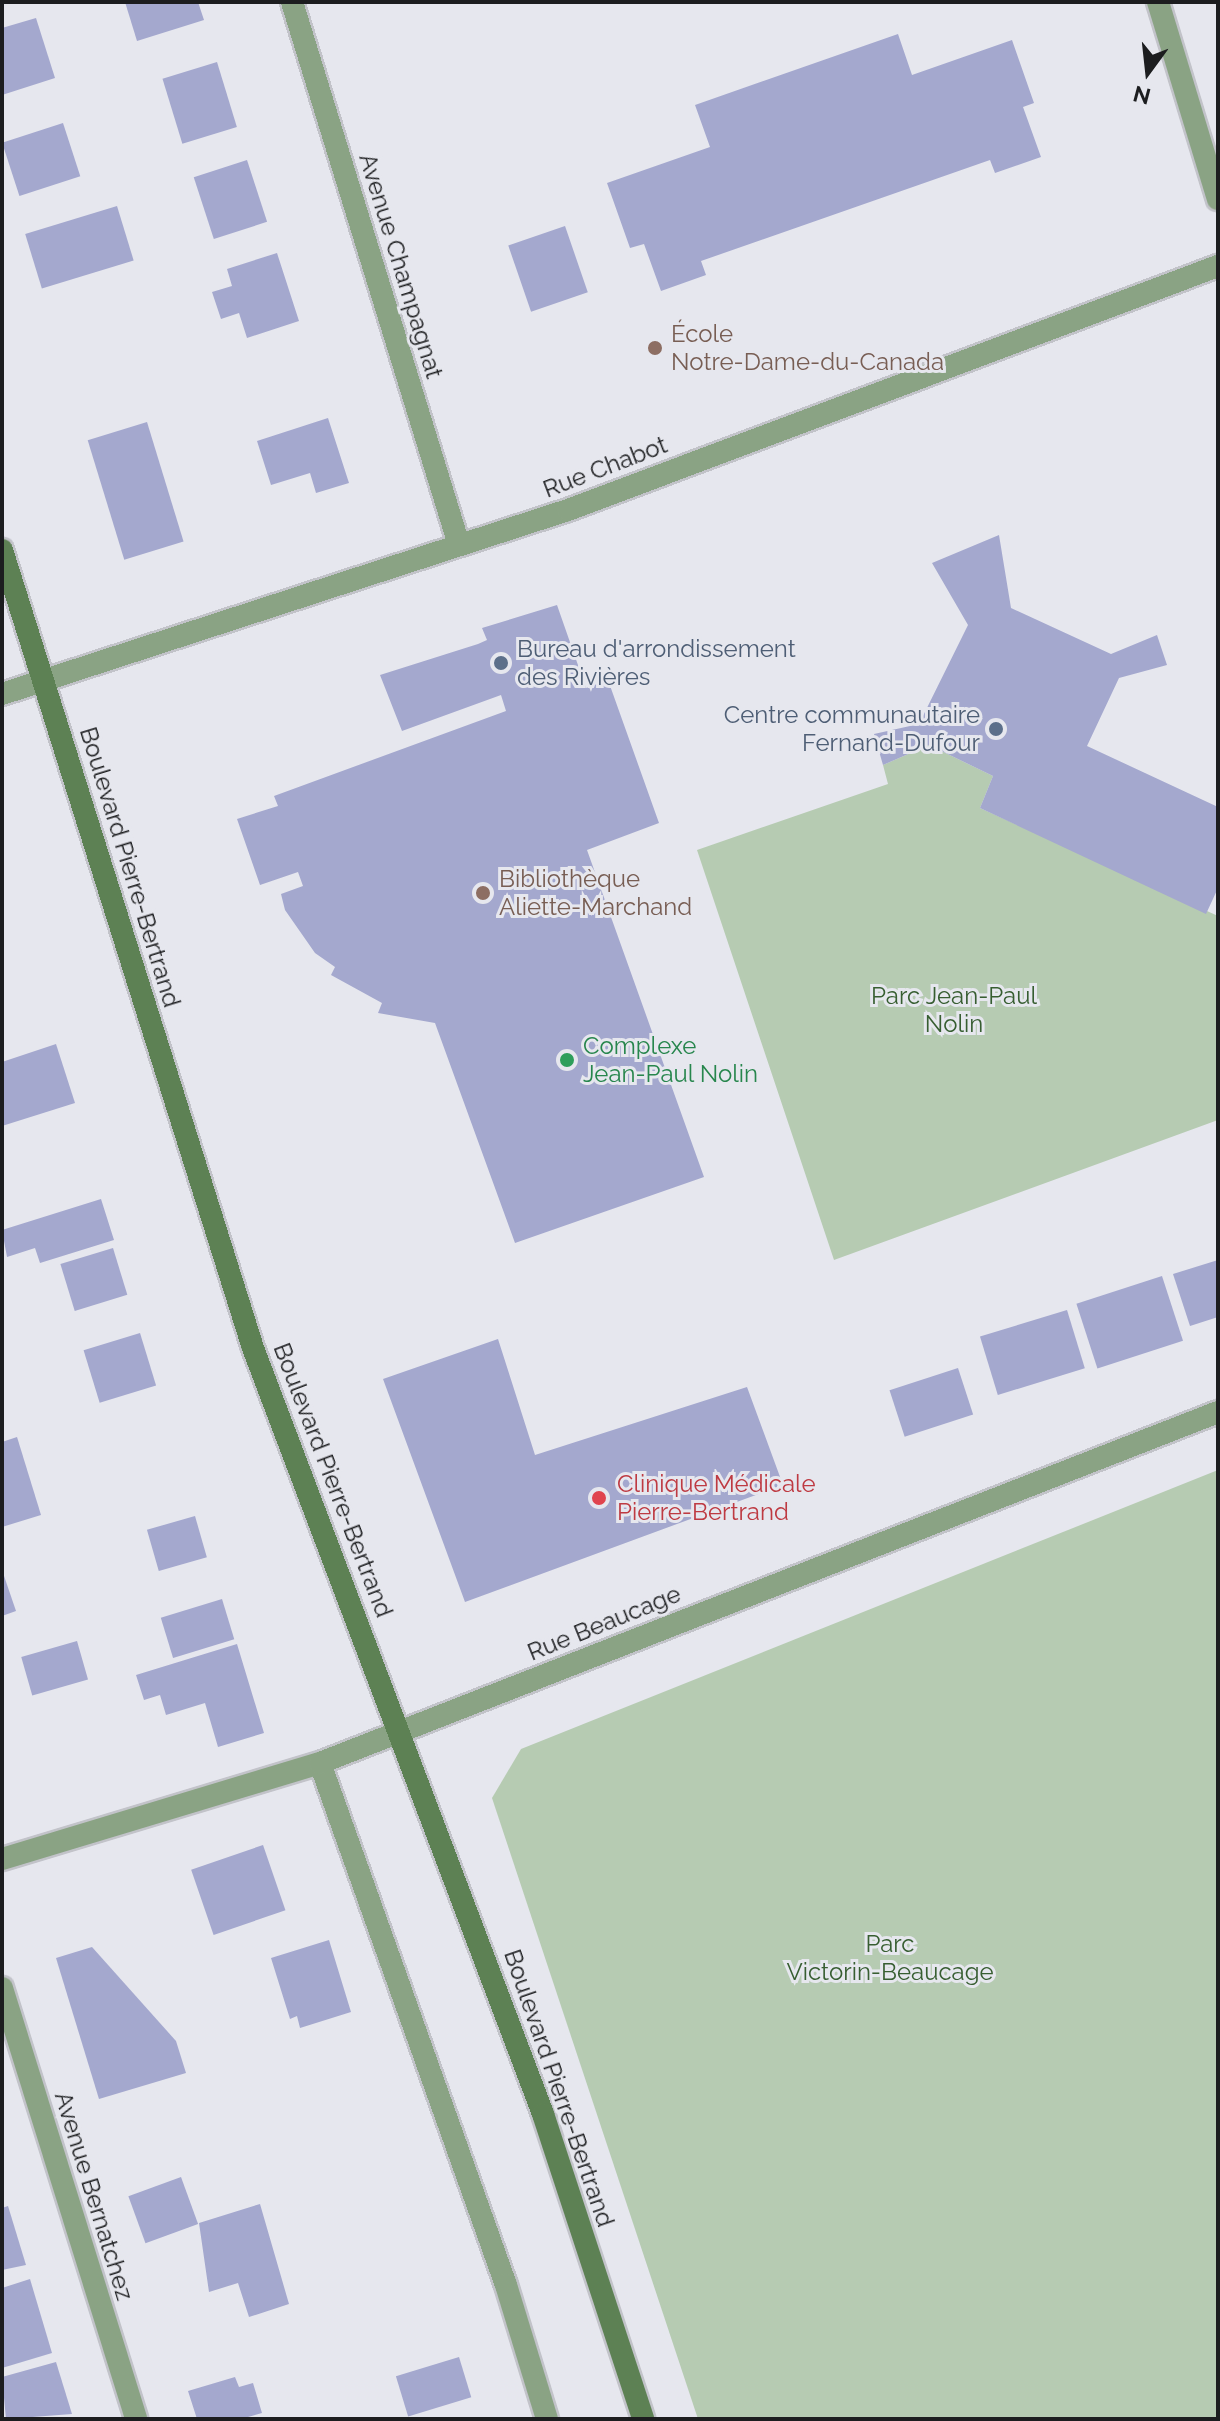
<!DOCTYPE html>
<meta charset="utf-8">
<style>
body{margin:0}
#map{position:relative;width:1220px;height:2421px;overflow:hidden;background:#e6e7ee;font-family:Raleway,sans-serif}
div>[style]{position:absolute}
.green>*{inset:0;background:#b6cbb2}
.building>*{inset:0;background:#a4a8ce;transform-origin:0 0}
.roads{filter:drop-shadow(2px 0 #c2c3c9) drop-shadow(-2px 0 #c2c3c9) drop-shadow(0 2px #c2c3c9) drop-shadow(0 -2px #c2c3c9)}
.minor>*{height:22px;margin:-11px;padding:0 11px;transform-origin:11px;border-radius:11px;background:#8aa384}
.tertiary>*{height:22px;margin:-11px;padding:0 11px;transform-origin:11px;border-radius:11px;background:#8aa384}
.secondary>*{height:22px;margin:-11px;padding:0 11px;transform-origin:11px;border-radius:11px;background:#5d8154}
.dots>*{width:22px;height:22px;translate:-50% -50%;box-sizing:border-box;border:4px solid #e6e7ee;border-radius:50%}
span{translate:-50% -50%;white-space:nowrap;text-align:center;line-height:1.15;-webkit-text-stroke:6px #e6e7ee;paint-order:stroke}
.street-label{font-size:24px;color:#1c1d1f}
.education-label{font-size:24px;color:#785e54}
.left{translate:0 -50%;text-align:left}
.service-label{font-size:24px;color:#4e5e75}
.right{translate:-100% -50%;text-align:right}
.park-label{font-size:24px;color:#375e31}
.leisure-label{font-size:24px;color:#27864d}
.health-label{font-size:24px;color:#be3a42}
.frame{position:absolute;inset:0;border:4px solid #1c1d1f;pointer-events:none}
.north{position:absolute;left:1108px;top:32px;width:80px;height:80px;-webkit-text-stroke:6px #e6e7ee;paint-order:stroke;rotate:195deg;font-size:22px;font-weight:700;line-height:32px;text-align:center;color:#1c1d1f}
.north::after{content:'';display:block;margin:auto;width:28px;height:36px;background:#1c1d1f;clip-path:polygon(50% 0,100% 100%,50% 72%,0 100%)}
</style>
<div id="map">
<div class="green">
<div style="clip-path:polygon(929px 745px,993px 776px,980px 808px,1218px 916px,1218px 1120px,834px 1260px,697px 850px,888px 784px,883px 765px)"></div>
<div style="clip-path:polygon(1218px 1470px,1218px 2419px,698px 2419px,492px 1798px,521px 1749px)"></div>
</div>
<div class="building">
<div style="clip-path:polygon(125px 2px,198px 2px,204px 20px,137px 41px)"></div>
<div style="clip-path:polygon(36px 18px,55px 78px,2px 95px,2px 28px)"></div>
<div style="clip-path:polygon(898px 34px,912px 75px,1012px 40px,1034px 103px,1023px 107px,1041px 157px,995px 173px,990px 160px,701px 261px,706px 275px,661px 291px,644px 244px,630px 248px,607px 183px,710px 147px,695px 105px)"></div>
<div style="left:217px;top:62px;width:68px;height:57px;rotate:73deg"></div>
<div style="left:63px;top:123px;width:56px;height:64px;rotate:72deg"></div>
<div style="left:247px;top:160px;width:65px;height:56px;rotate:72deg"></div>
<div style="left:117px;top:206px;width:57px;height:96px;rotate:73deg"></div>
<div style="left:565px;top:226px;width:70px;height:60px;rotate:71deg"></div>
<div style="clip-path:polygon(277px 253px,299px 321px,247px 338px,239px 313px,221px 319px,212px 292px,232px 286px,227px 269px)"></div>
<div style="clip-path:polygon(328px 418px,349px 483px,316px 493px,310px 473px,271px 485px,257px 441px)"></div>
<div style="left:147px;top:422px;width:125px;height:62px;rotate:73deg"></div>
<div style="clip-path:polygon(999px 535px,1011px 608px,1111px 654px,1157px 635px,1167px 665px,1119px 678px,1087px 746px,1218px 807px,1218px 888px,1206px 914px,980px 808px,993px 776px,929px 745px,883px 765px,874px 734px,919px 724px,968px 625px,932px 563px)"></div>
<div style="clip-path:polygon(557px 605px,586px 688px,608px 680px,659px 823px,587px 850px,704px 1177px,515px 1243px,435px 1023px,378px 1013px,382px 1003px,331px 975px,335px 967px,315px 953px,285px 910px,281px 894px,303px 886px,298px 872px,260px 885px,237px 819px,278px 806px,274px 796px,506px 711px,501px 695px,402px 731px,380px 675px,478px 644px,487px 640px,482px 628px)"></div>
<div style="clip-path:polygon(56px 1044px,75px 1103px,2px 1126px,2px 1062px)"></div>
<div style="clip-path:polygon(101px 1199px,114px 1240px,40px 1263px,35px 1248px,7px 1257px,2px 1230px)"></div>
<div style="left:113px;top:1248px;width:49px;height:55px;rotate:73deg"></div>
<div style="clip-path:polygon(1218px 1260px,1218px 1317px,1190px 1326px,1173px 1274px)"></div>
<div style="left:1162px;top:1276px;width:68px;height:90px;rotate:72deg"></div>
<div style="left:1067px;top:1310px;width:61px;height:91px;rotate:73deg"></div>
<div style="left:140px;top:1333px;width:55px;height:59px;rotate:73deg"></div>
<div style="clip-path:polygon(498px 1339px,535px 1455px,747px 1387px,783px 1485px,465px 1602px,383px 1379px)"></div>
<div style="left:958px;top:1368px;width:49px;height:72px;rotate:72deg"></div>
<div style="clip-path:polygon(17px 1437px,41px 1515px,2px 1527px,2px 1442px)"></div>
<div style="left:195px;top:1516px;width:43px;height:50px;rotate:74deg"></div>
<div style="clip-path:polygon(2px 1570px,16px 1611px,2px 1616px)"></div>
<div style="left:222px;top:1599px;width:42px;height:64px;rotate:73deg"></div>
<div style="left:77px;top:1641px;width:40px;height:58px;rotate:74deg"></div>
<div style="clip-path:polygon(237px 1644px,264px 1733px,218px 1747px,205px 1703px,166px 1715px,160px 1695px,144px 1700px,136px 1675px)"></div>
<div style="left:263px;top:1845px;width:69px;height:76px;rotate:71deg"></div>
<div style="clip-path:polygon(329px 1940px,351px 2012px,300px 2028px,297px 2016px,290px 2019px,271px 1958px)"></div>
<div style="clip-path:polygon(92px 1947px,176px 2041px,186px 2073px,99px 2099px,56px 1958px)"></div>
<div style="left:181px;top:2177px;width:50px;height:56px;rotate:70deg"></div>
<div style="clip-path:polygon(260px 2204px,289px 2304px,249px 2317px,238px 2283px,209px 2292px,199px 2223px)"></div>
<div style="clip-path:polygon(8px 2206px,26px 2265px,2px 2270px,2px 2208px)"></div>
<div style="clip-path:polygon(30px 2279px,52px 2353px,2px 2368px,2px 2288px)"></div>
<div style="left:459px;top:2357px;width:42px;height:66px;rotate:73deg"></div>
<div style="clip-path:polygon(56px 2362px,72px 2414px,6px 2419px,2px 2377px)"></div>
<div style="clip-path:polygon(235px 2377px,239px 2387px,253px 2383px,262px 2413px,241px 2419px,197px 2419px,188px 2391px)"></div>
</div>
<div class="roads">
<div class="minor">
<div style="left:292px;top:2px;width:568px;rotate:72.9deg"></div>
<div style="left:1158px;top:2px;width:206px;rotate:73.1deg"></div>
<div style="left:320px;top:1763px;width:554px;rotate:70.39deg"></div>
<div style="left:506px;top:2285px;width:140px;rotate:73deg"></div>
<div style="left:2px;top:1988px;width:451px;rotate:72.7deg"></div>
</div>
<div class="tertiary">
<div style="left:2px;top:694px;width:595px;rotate:-18.01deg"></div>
<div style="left:568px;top:510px;width:694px;rotate:-20.58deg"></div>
<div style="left:2px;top:1859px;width:332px;rotate:-16.8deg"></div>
<div style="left:320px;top:1763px;width:964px;rotate:-21.35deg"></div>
</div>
<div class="secondary">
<div style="left:2px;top:550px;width:837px;rotate:72.54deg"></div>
<div style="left:253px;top:1348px;width:819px;rotate:69.26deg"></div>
<div style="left:543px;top:2114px;width:321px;rotate:71.8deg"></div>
</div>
</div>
<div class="dots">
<div style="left:655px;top:348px;background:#8d6e63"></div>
<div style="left:501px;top:663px;background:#5c6f8a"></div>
<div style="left:996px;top:729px;background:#5c6f8a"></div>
<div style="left:483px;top:893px;background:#8d6e63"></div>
<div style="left:567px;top:1060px;background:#2e9e5b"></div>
<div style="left:599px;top:1498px;background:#e0444e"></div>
</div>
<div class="street-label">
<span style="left:401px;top:266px;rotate:73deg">Avenue Champagnat</span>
<span style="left:605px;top:467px;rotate:-21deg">Rue Chabot</span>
<span style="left:130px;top:867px;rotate:73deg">Boulevard Pierre-Bertrand</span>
<span style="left:333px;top:1480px;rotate:69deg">Boulevard Pierre-Bertrand</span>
<span style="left:604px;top:1623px;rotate:-22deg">Rue Beaucage</span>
<span style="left:559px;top:2088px;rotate:71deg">Boulevard Pierre-Bertrand</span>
<span style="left:94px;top:2196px;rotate:73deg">Avenue Bernatchez</span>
</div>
<div class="education-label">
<span class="left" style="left:671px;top:348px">École<br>Notre-Dame-du-Canada</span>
<span class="left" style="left:499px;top:893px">Bibliothèque<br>Aliette-Marchand</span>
</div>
<div class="service-label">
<span class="left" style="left:517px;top:663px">Bureau d'arrondissement<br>des Rivières</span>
<span class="right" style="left:980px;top:729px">Centre communautaire<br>Fernand-Dufour</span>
</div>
<div class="park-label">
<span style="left:954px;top:1010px">Parc Jean-Paul<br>Nolin</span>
<span style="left:890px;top:1958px">Parc<br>Victorin-Beaucage</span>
</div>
<div class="leisure-label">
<span class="left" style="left:583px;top:1060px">Complexe<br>Jean-Paul Nolin</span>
</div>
<div class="health-label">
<span class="left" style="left:617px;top:1498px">Clinique Médicale<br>Pierre-Bertrand</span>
</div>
<div class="frame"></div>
<div class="north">N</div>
</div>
